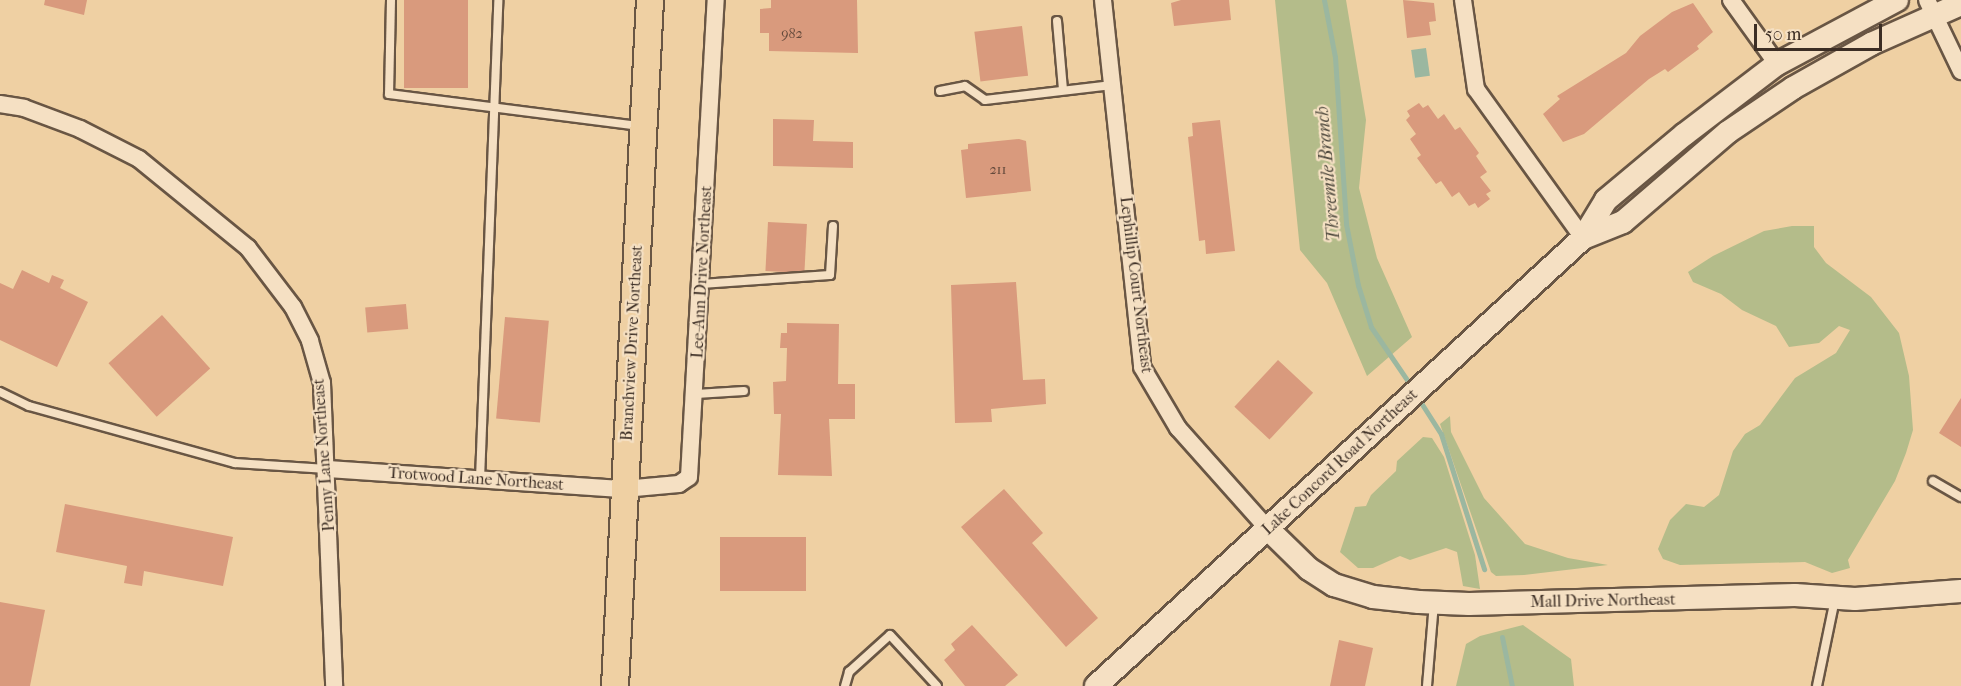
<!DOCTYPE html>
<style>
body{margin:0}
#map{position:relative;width:1961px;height:686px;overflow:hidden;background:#efd0a3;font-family:"IM FELL French Canon",serif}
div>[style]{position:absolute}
.green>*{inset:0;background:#b4bc8a}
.water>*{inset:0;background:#9bb7a0;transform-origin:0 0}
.stream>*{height:5px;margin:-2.5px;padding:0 2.5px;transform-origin:2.5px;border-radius:2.5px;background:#9bb7a0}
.building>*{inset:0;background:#d99a7d;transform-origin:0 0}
.roads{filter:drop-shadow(2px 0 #695644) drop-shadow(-2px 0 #695644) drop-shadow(0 2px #695644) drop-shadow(0 -2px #695644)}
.lane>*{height:8px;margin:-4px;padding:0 4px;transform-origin:4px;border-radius:4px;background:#f5e0c3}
.street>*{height:16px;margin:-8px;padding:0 8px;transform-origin:8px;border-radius:8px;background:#f5e0c3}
.secondary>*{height:22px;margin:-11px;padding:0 11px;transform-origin:11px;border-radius:11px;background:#f5e0c3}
.primary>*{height:26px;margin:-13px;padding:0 13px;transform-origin:13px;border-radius:13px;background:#efd0a3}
span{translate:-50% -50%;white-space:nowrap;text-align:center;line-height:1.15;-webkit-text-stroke:4.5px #f5e0c3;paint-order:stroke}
.number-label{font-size:14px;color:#63493b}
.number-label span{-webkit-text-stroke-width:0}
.street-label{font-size:16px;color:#3c2e25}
.water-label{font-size:18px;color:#4f493e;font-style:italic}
.scale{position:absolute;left:1754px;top:24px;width:128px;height:27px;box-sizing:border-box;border:3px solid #3c2e25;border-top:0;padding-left:8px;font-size:18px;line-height:21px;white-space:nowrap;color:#3c2e25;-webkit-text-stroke:4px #f5e0c3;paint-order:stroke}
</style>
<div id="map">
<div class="green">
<div style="clip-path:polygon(1275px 0,1346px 0,1366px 120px,1359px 188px,1377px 258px,1412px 337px,1367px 376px,1327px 283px,1300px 250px)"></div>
<div style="clip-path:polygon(1792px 226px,1814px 226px,1814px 247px,1826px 263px,1871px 297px,1899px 333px,1909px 376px,1913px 430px,1906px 453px,1895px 481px,1848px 560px,1850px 568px,1832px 573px,1805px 562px,1680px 565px,1663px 559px,1658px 549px,1670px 520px,1686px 504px,1704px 507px,1719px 495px,1733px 451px,1745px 434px,1760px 425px,1795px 378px,1836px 353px,1850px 330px,1839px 326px,1819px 343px,1789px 347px,1776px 326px,1742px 310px,1721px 294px,1693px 282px,1688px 272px,1713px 256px,1764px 231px)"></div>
<div style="clip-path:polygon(1450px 416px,1451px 432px,1484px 498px,1525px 544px,1568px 558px,1608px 565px,1524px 575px,1496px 576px,1491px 572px,1440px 424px)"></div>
<div style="clip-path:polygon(1423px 437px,1432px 438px,1444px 457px,1475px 555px,1480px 589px,1463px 586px,1457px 552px,1446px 548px,1410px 560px,1400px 556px,1373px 568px,1358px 568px,1340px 552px,1355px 507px,1366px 506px,1371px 495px,1396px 471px,1397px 461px)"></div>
<div style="clip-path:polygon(1523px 625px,1571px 659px,1574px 686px,1456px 686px,1466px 644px,1480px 636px)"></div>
</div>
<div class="water">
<div style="left:1426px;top:48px;width:28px;height:15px;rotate:82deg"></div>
</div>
<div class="stream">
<div style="left:1324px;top:0;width:58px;rotate:79.1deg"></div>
<div style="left:1335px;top:57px;width:167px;rotate:86.2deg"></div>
<div style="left:1346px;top:224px;width:62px;rotate:78.9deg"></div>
<div style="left:1358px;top:285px;width:44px;rotate:72.8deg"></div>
<div style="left:1371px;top:327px;width:73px;rotate:55.7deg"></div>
<div style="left:1418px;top:398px;width:43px;rotate:57.4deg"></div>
<div style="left:1441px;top:434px;width:142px;rotate:72.3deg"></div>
<div style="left:1502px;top:637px;width:50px;rotate:78.5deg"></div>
</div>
<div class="building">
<div style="clip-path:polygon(45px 0,87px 0,84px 15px,44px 5px)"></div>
<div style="left:404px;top:0;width:64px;height:88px"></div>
<div style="clip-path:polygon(771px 0,857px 0,858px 53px,769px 51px,769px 33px,760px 33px,760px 9px,771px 8px)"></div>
<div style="clip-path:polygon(1181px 0,1229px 0,1231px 20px,1174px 26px,1171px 3px)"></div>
<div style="clip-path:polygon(1403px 0,1434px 3px,1436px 21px,1429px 22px,1431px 35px,1407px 38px)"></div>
<div style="clip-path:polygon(1693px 3px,1713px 32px,1697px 46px,1699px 49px,1668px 72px,1665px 69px,1649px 79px,1584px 134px,1563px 142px,1543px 114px,1560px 99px,1557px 96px,1626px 53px,1640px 36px,1672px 12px)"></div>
<div style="left:1022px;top:26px;width:50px;height:48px;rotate:83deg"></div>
<div style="clip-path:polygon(1419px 103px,1423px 108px,1428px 105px,1438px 119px,1444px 114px,1455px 130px,1460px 127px,1479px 153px,1476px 156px,1487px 172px,1480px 177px,1491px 191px,1486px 194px,1490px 199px,1478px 208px,1475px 203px,1469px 206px,1459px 192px,1452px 197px,1441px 181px,1436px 184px,1417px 158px,1421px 155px,1410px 139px,1416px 134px,1406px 120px,1410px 116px,1407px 111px)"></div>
<div style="clip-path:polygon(773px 119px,814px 120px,813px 141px,853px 142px,853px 168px,773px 166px)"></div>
<div style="clip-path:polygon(1220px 120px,1235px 251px,1206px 254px,1205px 240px,1199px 241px,1188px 137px,1193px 136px,1192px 123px)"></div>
<div style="clip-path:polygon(1019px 139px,1026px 141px,1031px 191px,966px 198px,961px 150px,968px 149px,968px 144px)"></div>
<div style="left:768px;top:222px;width:39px;height:49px;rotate:3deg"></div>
<div style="clip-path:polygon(22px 270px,49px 283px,52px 275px,64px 280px,60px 288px,88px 302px,57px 367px,0 340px,0 283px,13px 289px)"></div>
<div style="clip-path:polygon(1016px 282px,1023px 380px,1045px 379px,1046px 404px,991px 409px,992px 422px,955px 423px,951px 285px)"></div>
<div style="left:406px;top:304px;width:25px;height:41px;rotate:85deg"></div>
<div style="left:162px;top:315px;width:72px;height:72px;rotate:48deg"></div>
<div style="left:505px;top:317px;width:44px;height:102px;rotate:5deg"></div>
<div style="clip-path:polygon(787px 323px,839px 324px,838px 384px,855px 384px,855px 419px,829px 419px,832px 476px,778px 475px,781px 414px,774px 414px,773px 382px,786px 381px,787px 348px,780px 348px,781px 333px,787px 333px)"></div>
<div style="left:1278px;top:360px;width:48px;height:64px;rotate:43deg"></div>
<div style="clip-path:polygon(1961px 398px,1961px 447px,1939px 433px)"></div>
<div style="clip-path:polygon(1004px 489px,1043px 533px,1032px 543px,1098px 618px,1066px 647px,961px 527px)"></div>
<div style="clip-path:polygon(65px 504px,233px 537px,223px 586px,144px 571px,142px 586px,124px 583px,127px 566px,56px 552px)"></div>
<div style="left:720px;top:537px;width:86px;height:54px"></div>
<div style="clip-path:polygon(0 602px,45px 610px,30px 686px,0 686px)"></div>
<div style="clip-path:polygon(972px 625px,1018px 675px,1005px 686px,965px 686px,944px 660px,955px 650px,951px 644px)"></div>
<div style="clip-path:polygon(1339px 640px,1373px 648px,1365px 686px,1330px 686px)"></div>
</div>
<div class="roads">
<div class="lane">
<div style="left:391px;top:0;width:94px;rotate:91.2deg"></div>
<div style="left:389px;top:94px;width:253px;rotate:7.3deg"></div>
<div style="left:1057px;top:21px;width:69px;rotate:85deg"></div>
<div style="left:940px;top:91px;width:25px;rotate:-11deg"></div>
<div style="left:965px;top:86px;width:24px;rotate:35deg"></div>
<div style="left:985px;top:100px;width:128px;rotate:-6.7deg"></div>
<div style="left:701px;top:284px;width:129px;rotate:-4deg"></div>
<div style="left:830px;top:275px;width:49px;rotate:-86.5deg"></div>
<div style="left:0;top:392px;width:32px;rotate:26deg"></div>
<div style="left:29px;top:406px;width:214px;rotate:15.5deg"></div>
<div style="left:235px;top:463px;width:92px;rotate:3.7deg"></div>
<div style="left:696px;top:394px;width:48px;rotate:-3.6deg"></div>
<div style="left:480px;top:479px;width:479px;rotate:-87.8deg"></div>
<div style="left:1933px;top:481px;width:32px;rotate:30deg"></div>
<div style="left:845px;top:686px;width:15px;rotate:-74deg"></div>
<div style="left:849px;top:672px;width:55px;rotate:-42.1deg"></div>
<div style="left:890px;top:635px;width:69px;rotate:47.3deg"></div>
<div style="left:1427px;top:686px;width:83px;rotate:-85.2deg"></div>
<div style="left:1817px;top:686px;width:89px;rotate:-78.3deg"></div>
</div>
<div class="street">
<div style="left:1103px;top:0;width:369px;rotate:83.9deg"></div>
<div style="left:1142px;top:367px;width:71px;rotate:59.5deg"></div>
<div style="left:1178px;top:428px;width:135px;rotate:48.3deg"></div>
<div style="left:1463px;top:0;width:90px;rotate:81.7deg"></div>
<div style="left:1476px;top:89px;width:183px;rotate:54.3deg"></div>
<div style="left:1731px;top:0;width:79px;rotate:54.3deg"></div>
<div style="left:1927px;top:0;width:79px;rotate:64.4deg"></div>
<div style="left:0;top:104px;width:24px;rotate:9deg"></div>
<div style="left:24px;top:108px;width:60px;rotate:20.6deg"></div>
<div style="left:80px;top:129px;width:66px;rotate:27deg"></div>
<div style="left:139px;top:159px;width:141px;rotate:39.2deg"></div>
<div style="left:248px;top:248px;width:74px;rotate:52.7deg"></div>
<div style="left:293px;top:307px;width:38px;rotate:63deg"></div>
<div style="left:310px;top:341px;width:44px;rotate:74.1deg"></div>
<div style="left:322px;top:383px;width:303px;rotate:87.7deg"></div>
<div style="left:328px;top:469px;width:297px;rotate:3.9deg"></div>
<div style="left:624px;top:489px;width:55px;rotate:-5.2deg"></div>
<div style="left:679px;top:484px;width:12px;rotate:-35deg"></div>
<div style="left:689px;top:477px;width:478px;rotate:-86.8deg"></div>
</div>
<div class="secondary">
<div style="left:1583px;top:238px;width:43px;rotate:-21.8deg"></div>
<div style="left:1623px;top:222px;width:138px;rotate:-40.6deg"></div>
<div style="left:1728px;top:132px;width:78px;rotate:-34.1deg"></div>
<div style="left:1793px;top:88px;width:90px;rotate:-29.4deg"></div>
<div style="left:1871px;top:44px;width:98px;rotate:-24deg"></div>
<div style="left:1268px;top:529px;width:57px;rotate:44.3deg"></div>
<div style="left:1309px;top:569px;width:30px;rotate:33deg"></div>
<div style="left:1334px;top:585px;width:41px;rotate:17.1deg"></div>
<div style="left:1373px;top:597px;width:46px;rotate:6.2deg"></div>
<div style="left:1419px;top:602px;width:50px;rotate:2.3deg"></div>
<div style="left:1469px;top:604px;width:326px;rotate:-1.6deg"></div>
<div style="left:1795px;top:595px;width:60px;rotate:3.8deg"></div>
<div style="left:1855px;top:599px;width:106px;rotate:-4.3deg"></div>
<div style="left:1096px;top:686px;width:662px;rotate:-42.61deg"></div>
<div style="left:1583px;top:238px;width:44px;rotate:-58.8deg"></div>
<div style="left:1606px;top:200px;width:103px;rotate:-39.9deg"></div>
<div style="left:1685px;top:134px;width:116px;rotate:-37.3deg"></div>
<div style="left:1777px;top:64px;width:136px;rotate:-28.1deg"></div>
</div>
<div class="primary">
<div style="left:615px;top:686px;width:687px;rotate:-87.08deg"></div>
</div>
</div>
<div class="number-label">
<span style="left:792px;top:34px">982</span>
<span style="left:998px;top:170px">211</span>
</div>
<div class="street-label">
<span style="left:702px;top:272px;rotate:-87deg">Lee-Ann Drive Northeast</span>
<span style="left:1136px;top:285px;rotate:83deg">Lephillip Court Northeast</span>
<span style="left:632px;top:343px;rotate:-87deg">Branchview Drive Northeast</span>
<span style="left:324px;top:455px;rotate:-94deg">Penny Lane Northeast</span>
<span style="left:1340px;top:462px;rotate:-43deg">Lake Concord Road Northeast</span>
<span style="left:476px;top:479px;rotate:4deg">Trotwood Lane Northeast</span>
<span style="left:1603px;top:601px;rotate:-1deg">Mall Drive Northeast</span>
</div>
<div class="water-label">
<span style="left:1329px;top:174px;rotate:-95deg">Threemile Branch</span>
</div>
<div class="scale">50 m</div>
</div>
